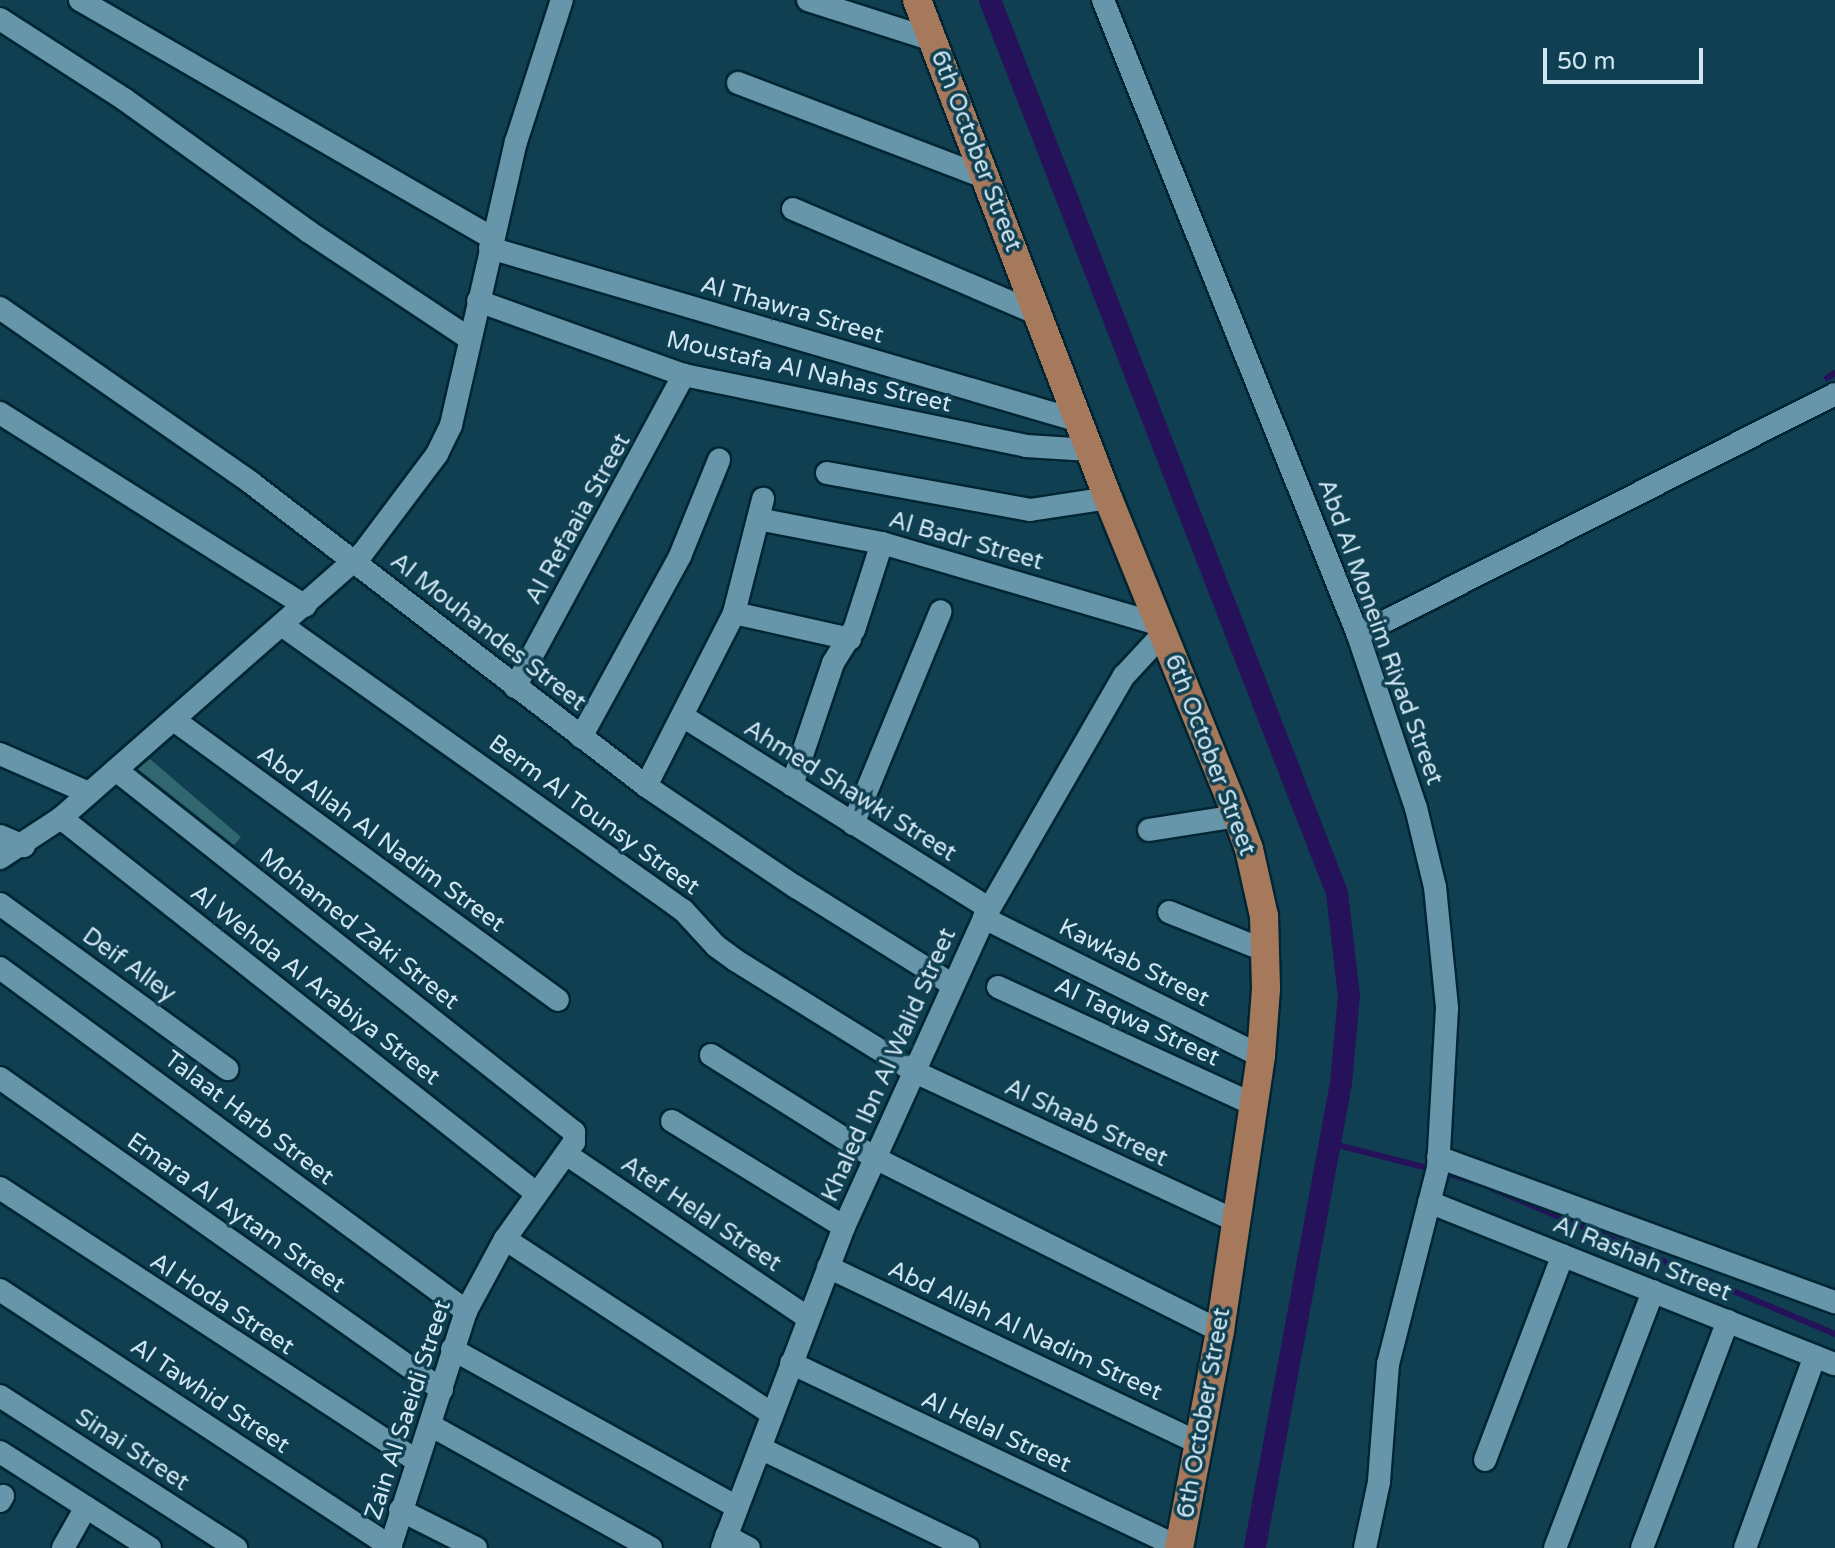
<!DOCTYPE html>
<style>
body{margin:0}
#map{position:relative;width:1835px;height:1548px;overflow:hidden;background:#0f3f51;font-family:"Varela Round",sans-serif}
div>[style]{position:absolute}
.stream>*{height:6px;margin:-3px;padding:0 3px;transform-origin:3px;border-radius:3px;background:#25125b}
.canal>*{height:22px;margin:-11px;padding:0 11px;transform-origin:11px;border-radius:11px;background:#25125b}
.building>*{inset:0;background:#31676e}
.roads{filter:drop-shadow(2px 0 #012532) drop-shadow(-2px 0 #012532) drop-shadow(0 2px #012532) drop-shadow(0 -2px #012532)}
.minor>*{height:22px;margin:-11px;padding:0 11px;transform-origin:11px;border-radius:11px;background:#6795a9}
.major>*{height:28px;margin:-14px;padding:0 14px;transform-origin:14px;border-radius:14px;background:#a6795c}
span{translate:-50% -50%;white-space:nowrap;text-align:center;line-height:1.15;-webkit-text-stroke:7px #0f3f51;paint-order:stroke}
.street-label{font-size:24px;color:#d0e7f2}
.scale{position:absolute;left:1543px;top:48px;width:160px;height:36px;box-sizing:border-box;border:4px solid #d0e7f2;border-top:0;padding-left:10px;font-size:24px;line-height:28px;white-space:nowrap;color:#d0e7f2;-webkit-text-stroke:6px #0f3f51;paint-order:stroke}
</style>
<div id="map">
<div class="stream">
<div style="left:1827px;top:378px;width:9px;rotate:-32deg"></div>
<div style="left:1330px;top:1143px;width:104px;rotate:14.4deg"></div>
<div style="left:1442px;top:1172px;width:32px;rotate:16deg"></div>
<div style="left:1491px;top:1188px;width:374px;rotate:23deg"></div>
</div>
<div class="canal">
<div style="left:990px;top:0;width:958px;rotate:68.76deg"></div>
<div style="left:1337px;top:893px;width:104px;rotate:83.4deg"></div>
<div style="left:1349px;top:996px;width:87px;rotate:95.3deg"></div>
<div style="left:1341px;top:1083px;width:473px;rotate:100.5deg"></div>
</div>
<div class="building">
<div style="clip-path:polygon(150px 759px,241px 837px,234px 845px,138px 769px)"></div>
</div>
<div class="roads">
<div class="minor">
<div style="left:80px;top:0;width:477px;rotate:30deg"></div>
<div style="left:808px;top:0;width:131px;rotate:17.7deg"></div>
<div style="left:1103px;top:0;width:684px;rotate:68.12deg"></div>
<div style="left:1358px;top:635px;width:182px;rotate:71.5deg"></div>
<div style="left:1416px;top:808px;width:81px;rotate:76.5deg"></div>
<div style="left:1435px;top:887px;width:122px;rotate:84.3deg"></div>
<div style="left:1447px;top:1008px;width:160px;rotate:93.2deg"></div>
<div style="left:1438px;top:1168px;width:202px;rotate:104.3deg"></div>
<div style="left:1388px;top:1364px;width:118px;rotate:94.4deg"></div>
<div style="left:1379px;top:1482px;width:67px;rotate:102deg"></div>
<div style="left:0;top:19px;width:148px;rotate:32.8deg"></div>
<div style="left:124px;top:99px;width:228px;rotate:35.7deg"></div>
<div style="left:309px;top:232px;width:193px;rotate:33.6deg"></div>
<div style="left:738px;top:83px;width:267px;rotate:20.9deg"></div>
<div style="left:793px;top:209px;width:267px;rotate:23.2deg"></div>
<div style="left:490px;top:248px;width:614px;rotate:16.37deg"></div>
<div style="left:478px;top:301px;width:219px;rotate:19.8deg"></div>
<div style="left:684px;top:375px;width:349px;rotate:11.7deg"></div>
<div style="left:1026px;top:446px;width:64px;rotate:3.6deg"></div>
<div style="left:0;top:308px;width:305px;rotate:34.8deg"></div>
<div style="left:250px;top:482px;width:499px;rotate:37.5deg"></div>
<div style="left:646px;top:786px;width:181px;rotate:34deg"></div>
<div style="left:796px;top:887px;width:185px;rotate:32deg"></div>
<div style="left:0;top:413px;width:361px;rotate:32.3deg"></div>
<div style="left:827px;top:473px;width:206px;rotate:10.3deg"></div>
<div style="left:1030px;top:510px;width:79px;rotate:-8.7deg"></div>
<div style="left:758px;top:519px;width:126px;rotate:11deg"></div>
<div style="left:882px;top:543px;width:288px;rotate:16.4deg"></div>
<div style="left:734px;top:613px;width:119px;rotate:12.6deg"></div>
<div style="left:283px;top:626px;width:491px;rotate:35.4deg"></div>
<div style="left:683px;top:910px;width:49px;rotate:47.5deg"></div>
<div style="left:716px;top:946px;width:24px;rotate:36deg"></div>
<div style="left:735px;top:960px;width:212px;rotate:31.9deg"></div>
<div style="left:915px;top:1072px;width:354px;rotate:24.9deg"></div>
<div style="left:1358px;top:635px;width:534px;rotate:-26.8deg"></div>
<div style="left:515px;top:687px;width:355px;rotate:-61.6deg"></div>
<div style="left:684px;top:717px;width:359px;rotate:32.1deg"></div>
<div style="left:174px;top:720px;width:475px;rotate:36.1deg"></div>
<div style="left:581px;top:737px;width:206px;rotate:-61.3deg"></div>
<div style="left:680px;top:556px;width:104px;rotate:-67.9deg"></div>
<div style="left:0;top:754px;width:97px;rotate:23.7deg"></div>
<div style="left:116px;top:770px;width:584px;rotate:38.32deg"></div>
<div style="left:574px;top:1132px;width:10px;rotate:90deg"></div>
<div style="left:574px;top:1142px;width:119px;rotate:125.4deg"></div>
<div style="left:505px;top:1239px;width:82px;rotate:118.4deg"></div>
<div style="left:466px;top:1311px;width:249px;rotate:107.8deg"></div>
<div style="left:792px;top:785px;width:129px;rotate:-71.4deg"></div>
<div style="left:833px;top:663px;width:39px;rotate:-58deg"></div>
<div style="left:854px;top:630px;width:91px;rotate:-72.2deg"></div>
<div style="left:646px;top:786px;width:194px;rotate:-63deg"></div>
<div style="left:734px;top:613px;width:118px;rotate:-75.7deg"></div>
<div style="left:61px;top:818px;width:605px;rotate:38.29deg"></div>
<div style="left:853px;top:824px;width:230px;rotate:-67.6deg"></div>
<div style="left:1149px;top:830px;width:89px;rotate:-9deg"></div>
<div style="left:0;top:836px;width:26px;rotate:23deg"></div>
<div style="left:0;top:858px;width:73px;rotate:-33.3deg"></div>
<div style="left:61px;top:818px;width:400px;rotate:-41.3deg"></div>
<div style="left:362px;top:554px;width:125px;rotate:-53.1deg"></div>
<div style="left:437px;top:454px;width:32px;rotate:-64deg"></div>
<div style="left:451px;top:425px;width:290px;rotate:-77.1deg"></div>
<div style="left:516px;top:142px;width:149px;rotate:-72.1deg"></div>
<div style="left:0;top:904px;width:281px;rotate:36deg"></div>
<div style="left:1169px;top:912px;width:105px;rotate:21.9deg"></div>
<div style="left:984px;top:918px;width:309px;rotate:26.5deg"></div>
<div style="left:0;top:968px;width:579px;rotate:36.35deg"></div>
<div style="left:998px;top:987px;width:282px;rotate:24.7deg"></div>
<div style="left:711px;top:1055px;width:194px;rotate:32.1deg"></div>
<div style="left:875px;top:1158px;width:386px;rotate:26.6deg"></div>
<div style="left:0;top:1078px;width:541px;rotate:35.22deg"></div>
<div style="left:672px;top:1121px;width:202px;rotate:31.6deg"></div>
<div style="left:566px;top:1154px;width:291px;rotate:34.1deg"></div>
<div style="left:1438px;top:1157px;width:423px;rotate:20.1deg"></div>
<div style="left:0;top:1188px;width:498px;rotate:33.2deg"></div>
<div style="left:1429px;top:1202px;width:437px;rotate:21.8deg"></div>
<div style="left:505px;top:1239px;width:319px;rotate:33.2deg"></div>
<div style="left:828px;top:1267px;width:411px;rotate:25.4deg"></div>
<div style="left:0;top:1290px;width:468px;rotate:33.3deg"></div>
<div style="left:452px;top:1349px;width:326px;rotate:29deg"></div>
<div style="left:791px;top:1363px;width:429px;rotate:25.4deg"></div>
<div style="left:0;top:1396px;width:281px;rotate:32.8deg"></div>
<div style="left:430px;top:1425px;width:253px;rotate:29.1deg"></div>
<div style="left:760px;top:1448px;width:231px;rotate:25.7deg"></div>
<div style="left:0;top:1452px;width:178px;rotate:32.6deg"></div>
<div style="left:1485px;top:1460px;width:219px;rotate:-69.2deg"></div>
<div style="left:0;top:1501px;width:6px;rotate:-59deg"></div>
<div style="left:400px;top:1510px;width:85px;rotate:26.6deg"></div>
<div style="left:726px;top:1536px;width:26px;rotate:28deg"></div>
<div style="left:63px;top:1548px;width:47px;rotate:-60.7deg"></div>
<div style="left:722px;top:1548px;width:343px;rotate:-69.2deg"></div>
<div style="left:844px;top:1227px;width:339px;rotate:-65.6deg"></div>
<div style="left:984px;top:918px;width:280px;rotate:-60deg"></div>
<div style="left:1124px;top:676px;width:56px;rotate:-47.2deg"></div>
<div style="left:1555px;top:1548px;width:275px;rotate:-69.1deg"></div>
<div style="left:1642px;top:1548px;width:243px;rotate:-69.3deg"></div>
<div style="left:1745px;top:1548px;width:204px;rotate:-70deg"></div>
</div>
<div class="major">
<div style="left:917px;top:0;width:533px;rotate:69.02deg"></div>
<div style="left:1108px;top:498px;width:343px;rotate:67.9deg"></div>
<div style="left:1237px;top:816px;width:35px;rotate:70deg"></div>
<div style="left:1249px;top:849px;width:69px;rotate:77.4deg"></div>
<div style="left:1264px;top:916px;width:73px;rotate:88.4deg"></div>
<div style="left:1266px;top:989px;width:67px;rotate:94.3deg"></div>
<div style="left:1261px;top:1056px;width:278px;rotate:98.5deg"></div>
<div style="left:1220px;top:1331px;width:221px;rotate:100.7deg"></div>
</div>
</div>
<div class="street-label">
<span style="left:976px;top:151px;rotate:69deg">6th October Street</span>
<span style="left:792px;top:310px;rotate:16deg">Al Thawra Street</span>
<span style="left:809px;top:372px;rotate:13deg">Moustafa Al Nahas Street</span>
<span style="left:578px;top:519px;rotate:-61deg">Al Refaaia Street</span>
<span style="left:966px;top:541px;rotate:16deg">Al Badr Street</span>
<span style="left:488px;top:632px;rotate:38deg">Al Mouhandes Street</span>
<span style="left:1380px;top:632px;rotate:70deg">Abd Al Moneim Riyad Street</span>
<span style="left:1210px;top:755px;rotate:69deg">6th October Street</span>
<span style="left:850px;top:791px;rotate:32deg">Ahmed Shawki Street</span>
<span style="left:594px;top:815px;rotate:36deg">Berm Al Tounsy Street</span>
<span style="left:381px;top:839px;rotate:36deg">Abd Allah Al Nadim Street</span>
<span style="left:359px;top:929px;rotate:38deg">Mohamed Zaki Street</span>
<span style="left:1134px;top:963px;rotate:27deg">Kawkab Street</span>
<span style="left:129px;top:965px;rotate:36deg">Deif Alley</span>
<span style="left:315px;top:985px;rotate:38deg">Al Wehda Al Arabiya Street</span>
<span style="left:1137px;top:1022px;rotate:25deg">Al Taqwa Street</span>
<span style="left:889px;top:1065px;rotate:-66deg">Khaled Ibn Al Walid Street</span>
<span style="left:249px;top:1118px;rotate:37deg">Talaat Harb Street</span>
<span style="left:1086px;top:1123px;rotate:25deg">Al Shaab Street</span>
<span style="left:236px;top:1213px;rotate:35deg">Emara Al Aytam Street</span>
<span style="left:701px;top:1214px;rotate:34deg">Atef Helal Street</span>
<span style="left:1642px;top:1259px;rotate:22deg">Al Rashah Street</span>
<span style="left:222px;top:1304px;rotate:33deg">Al Hoda Street</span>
<span style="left:1025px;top:1331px;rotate:25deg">Abd Allah Al Nadim Street</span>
<span style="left:210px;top:1396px;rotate:34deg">Al Tawhid Street</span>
<span style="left:408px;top:1410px;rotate:-72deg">Zain Al Saeidi Street</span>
<span style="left:1204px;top:1413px;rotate:-80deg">6th October Street</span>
<span style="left:996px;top:1432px;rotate:25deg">Al Helal Street</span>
<span style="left:132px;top:1450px;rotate:33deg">Sinai Street</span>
</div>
<div class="scale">50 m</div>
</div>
